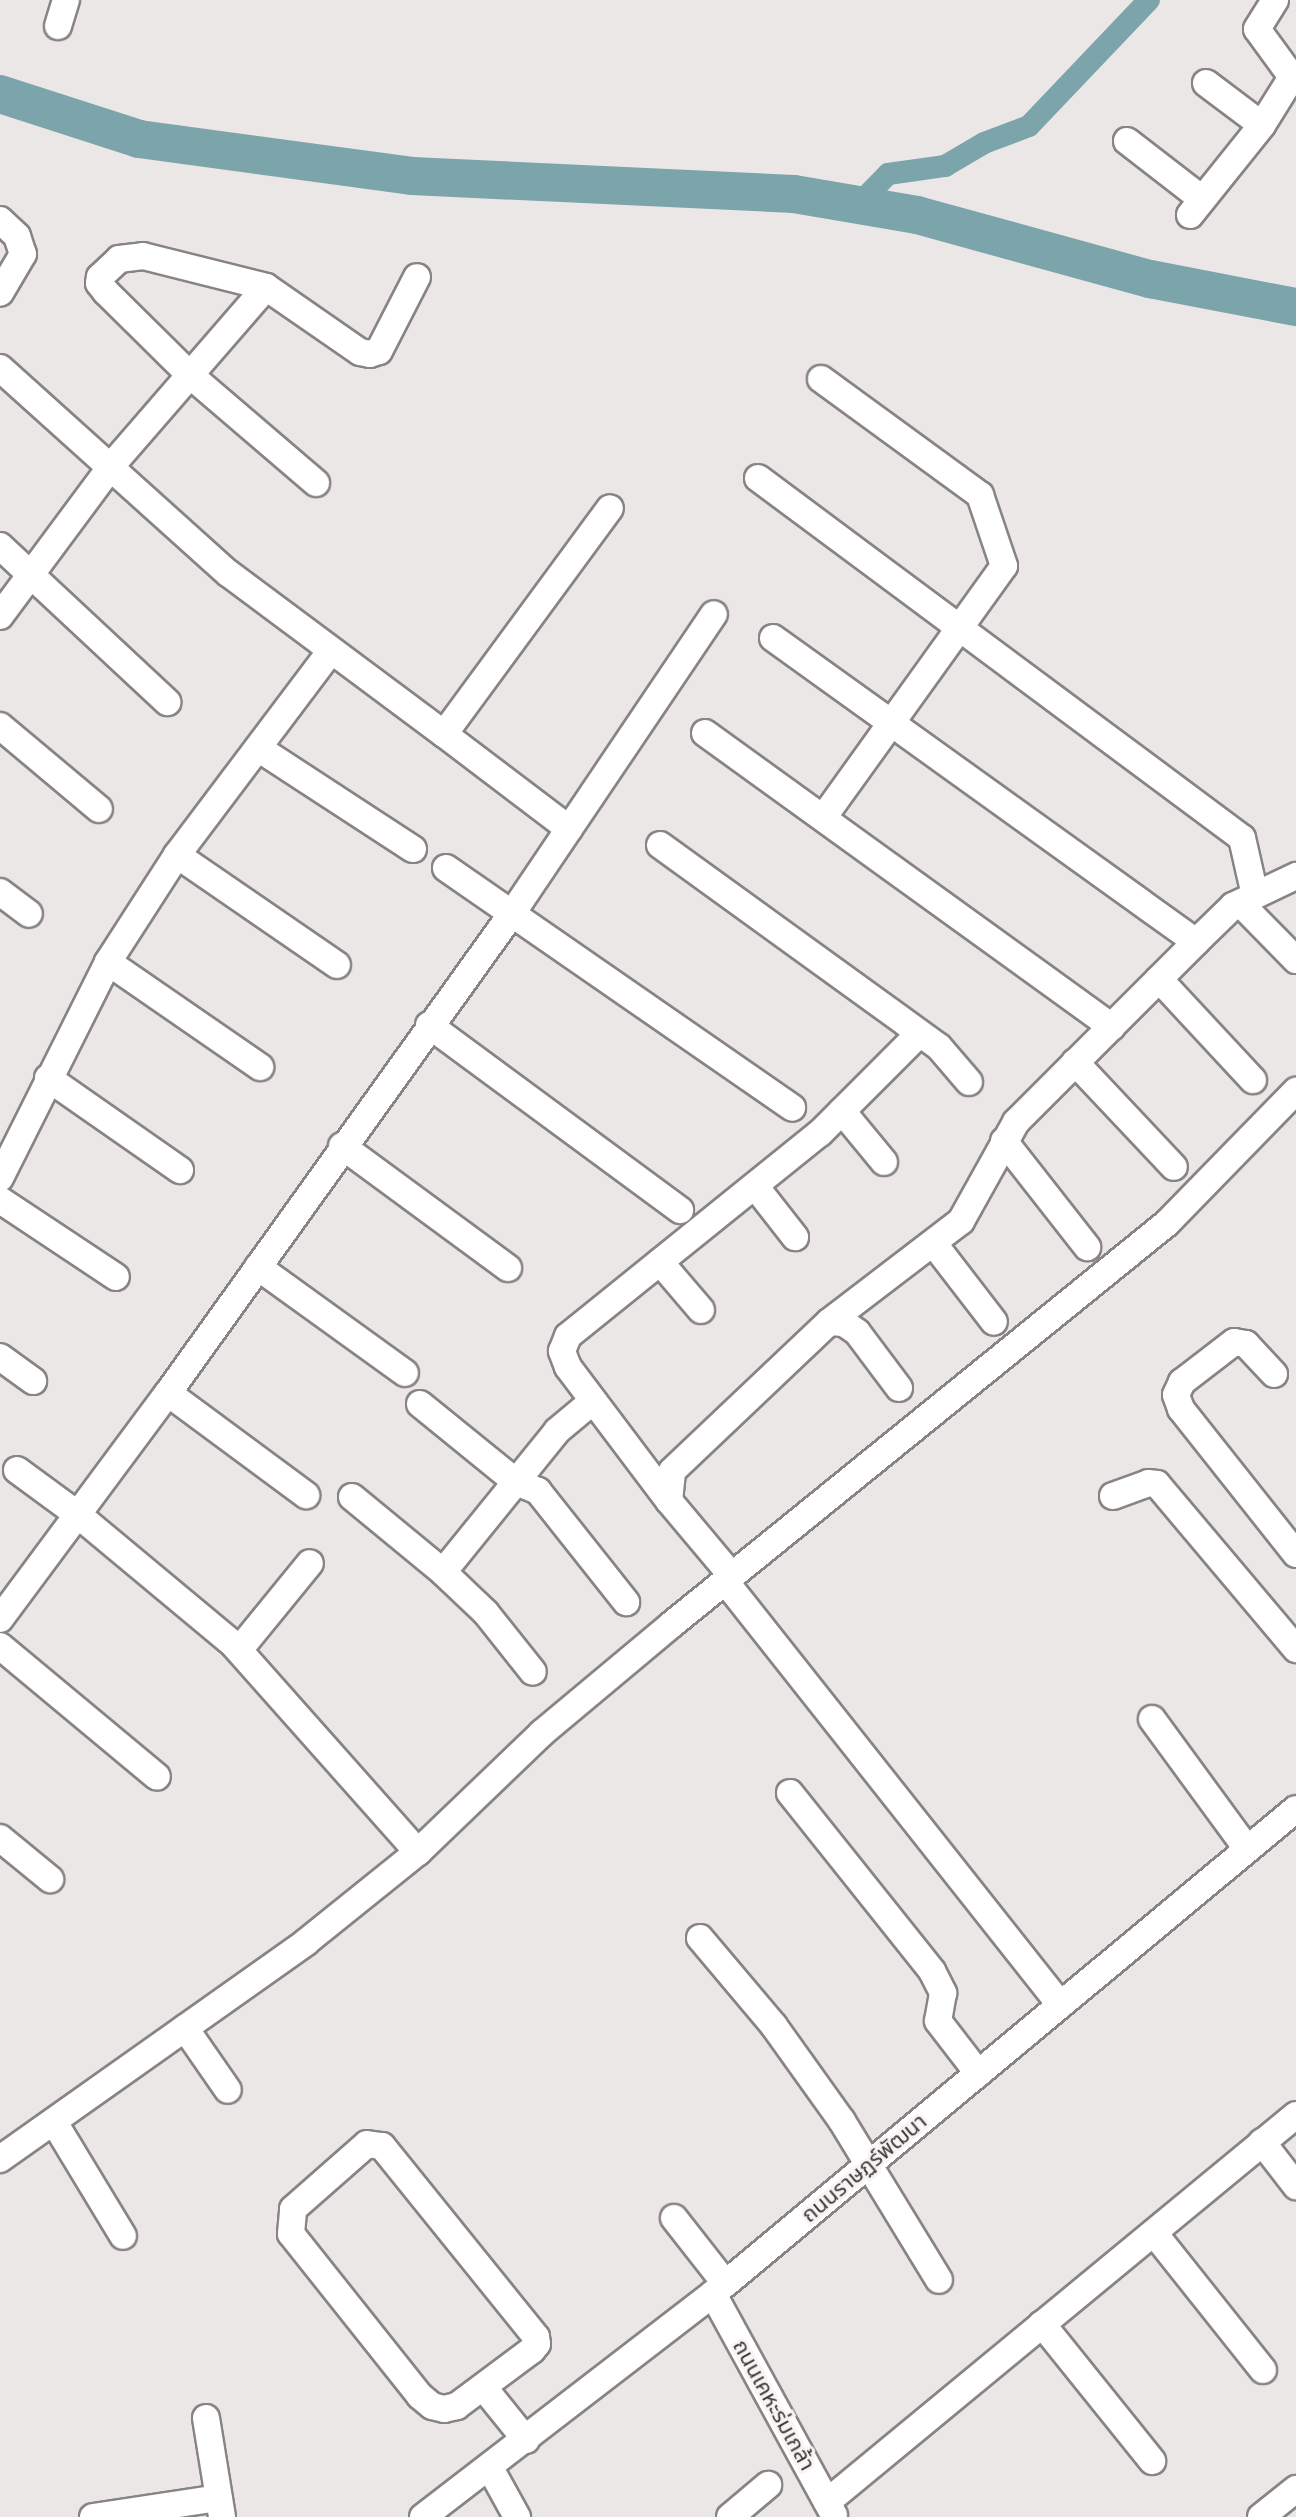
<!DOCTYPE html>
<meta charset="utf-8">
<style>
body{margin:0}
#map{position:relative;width:1296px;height:2517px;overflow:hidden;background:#ebe7e6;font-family:Cabin,"Noto Sans Thai",sans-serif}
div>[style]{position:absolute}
.canal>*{height:22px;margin:-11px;padding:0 11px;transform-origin:11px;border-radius:11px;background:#7ca4ab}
.river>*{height:38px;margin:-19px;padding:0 19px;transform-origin:19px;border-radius:19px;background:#7ca4ab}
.roads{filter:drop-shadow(2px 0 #888483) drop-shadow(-2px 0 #888483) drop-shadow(0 2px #888483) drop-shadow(0 -2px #888483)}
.minor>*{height:26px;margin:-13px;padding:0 13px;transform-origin:13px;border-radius:13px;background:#fff}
span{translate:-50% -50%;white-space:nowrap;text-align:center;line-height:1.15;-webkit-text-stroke:6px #f8f4f3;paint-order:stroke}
.street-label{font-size:22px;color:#393737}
</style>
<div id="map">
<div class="canal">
<div style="left:858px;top:205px;width:43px;rotate:-45.9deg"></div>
<div style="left:888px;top:174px;width:58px;rotate:-8deg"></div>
<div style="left:945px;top:166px;width:45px;rotate:-30.5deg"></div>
<div style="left:984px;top:143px;width:48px;rotate:-20.7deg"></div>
<div style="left:1029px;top:126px;width:174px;rotate:-46.4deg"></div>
</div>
<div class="river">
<div style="left:0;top:94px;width:146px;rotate:17.9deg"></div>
<div style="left:139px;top:139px;width:275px;rotate:7.7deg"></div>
<div style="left:412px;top:176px;width:382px;rotate:2.7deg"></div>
<div style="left:794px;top:194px;width:125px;rotate:9.7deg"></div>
<div style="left:917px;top:215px;width:242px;rotate:15.4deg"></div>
<div style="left:1150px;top:279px;width:149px;rotate:10.9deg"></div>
</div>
<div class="roads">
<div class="minor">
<div style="left:58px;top:26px;width:27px;rotate:-73deg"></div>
<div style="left:1206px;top:83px;width:70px;rotate:36.9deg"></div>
<div style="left:1127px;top:141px;width:95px;rotate:37.7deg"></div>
<div style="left:1190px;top:215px;width:115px;rotate:-51.3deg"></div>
<div style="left:1262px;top:125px;width:57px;rotate:-58deg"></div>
<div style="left:1292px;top:77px;width:59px;rotate:-126.1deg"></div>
<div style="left:1257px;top:29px;width:34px;rotate:-58deg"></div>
<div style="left:0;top:220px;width:23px;rotate:43deg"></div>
<div style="left:17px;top:236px;width:19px;rotate:72deg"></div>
<div style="left:23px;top:254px;width:45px;rotate:120.5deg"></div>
<div style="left:0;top:368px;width:307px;rotate:42deg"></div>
<div style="left:228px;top:573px;width:269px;rotate:36.7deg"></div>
<div style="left:444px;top:734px;width:280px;rotate:-53.7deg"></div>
<div style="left:821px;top:379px;width:197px;rotate:36.1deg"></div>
<div style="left:980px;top:495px;width:75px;rotate:71.3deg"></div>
<div style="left:1004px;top:566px;width:310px;rotate:125.7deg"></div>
<div style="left:758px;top:478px;width:603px;rotate:36.64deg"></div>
<div style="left:1242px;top:838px;width:58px;rotate:77.2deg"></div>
<div style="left:316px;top:483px;width:167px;rotate:-139.4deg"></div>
<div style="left:189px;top:374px;width:117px;rotate:-135.3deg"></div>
<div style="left:106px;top:292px;width:11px;rotate:-128deg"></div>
<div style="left:99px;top:283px;width:6px;rotate:-81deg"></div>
<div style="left:100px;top:277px;width:26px;rotate:-43deg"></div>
<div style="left:119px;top:259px;width:24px;rotate:-7deg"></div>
<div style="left:143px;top:256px;width:127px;rotate:14.1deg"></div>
<div style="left:266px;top:287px;width:114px;rotate:34.7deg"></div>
<div style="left:360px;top:352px;width:10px;rotate:11deg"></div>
<div style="left:370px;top:354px;width:9px;rotate:-18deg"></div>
<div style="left:379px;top:351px;width:83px;rotate:-62.8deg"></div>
<div style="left:0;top:546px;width:229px;rotate:43deg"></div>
<div style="left:0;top:616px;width:188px;rotate:-53.4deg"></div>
<div style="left:112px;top:465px;width:235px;rotate:-49.1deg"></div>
<div style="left:773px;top:638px;width:521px;rotate:35.7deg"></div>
<div style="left:0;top:726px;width:129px;rotate:40deg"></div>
<div style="left:705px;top:733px;width:502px;rotate:35.84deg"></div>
<div style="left:444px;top:734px;width:157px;rotate:37.2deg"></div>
<div style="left:258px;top:748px;width:185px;rotate:33.1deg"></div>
<div style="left:660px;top:845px;width:344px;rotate:35.9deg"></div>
<div style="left:939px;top:1047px;width:46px;rotate:49.4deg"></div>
<div style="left:177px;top:855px;width:194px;rotate:34.5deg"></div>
<div style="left:446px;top:868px;width:421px;rotate:34.7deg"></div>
<div style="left:0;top:892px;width:36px;rotate:37deg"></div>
<div style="left:1240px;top:903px;width:80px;rotate:45.5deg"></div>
<div style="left:108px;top:962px;width:185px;rotate:34.6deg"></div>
<div style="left:1159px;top:979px;width:138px;rotate:47.1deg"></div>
<div style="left:429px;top:1025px;width:312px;rotate:36.4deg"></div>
<div style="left:1075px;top:1062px;width:144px;rotate:46.7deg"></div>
<div style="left:48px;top:1078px;width:161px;rotate:34.9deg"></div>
<div style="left:842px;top:1111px;width:66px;rotate:50.5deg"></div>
<div style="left:1004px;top:1141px;width:135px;rotate:51.9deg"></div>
<div style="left:342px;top:1146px;width:206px;rotate:36.3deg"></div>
<div style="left:0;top:1178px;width:241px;rotate:-63.4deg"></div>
<div style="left:108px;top:962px;width:127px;rotate:-57.2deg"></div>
<div style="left:177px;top:855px;width:256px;rotate:-53deg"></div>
<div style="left:755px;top:1186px;width:65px;rotate:51.9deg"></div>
<div style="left:0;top:1200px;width:139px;rotate:33.6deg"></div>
<div style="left:934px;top:1244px;width:98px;rotate:52.4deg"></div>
<div style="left:660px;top:1262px;width:63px;rotate:49.5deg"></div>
<div style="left:258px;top:1267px;width:181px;rotate:35.8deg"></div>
<div style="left:829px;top:1322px;width:166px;rotate:-37.4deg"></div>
<div style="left:961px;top:1221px;width:113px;rotate:-60.9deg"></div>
<div style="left:1016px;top:1122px;width:255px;rotate:-45deg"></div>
<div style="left:1196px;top:942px;width:52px;rotate:-44.2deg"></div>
<div style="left:1233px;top:906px;width:70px;rotate:-25.5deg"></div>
<div style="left:0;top:1357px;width:41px;rotate:36deg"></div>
<div style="left:1274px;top:1374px;width:41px;rotate:-133deg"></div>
<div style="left:1246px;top:1344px;width:12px;rotate:-171deg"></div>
<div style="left:1234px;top:1342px;width:66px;rotate:142.4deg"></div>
<div style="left:1182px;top:1382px;width:14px;rotate:115deg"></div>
<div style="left:1176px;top:1395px;width:15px;rotate:70deg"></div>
<div style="left:1181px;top:1409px;width:185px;rotate:51.6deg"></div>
<div style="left:168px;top:1393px;width:172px;rotate:36.5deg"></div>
<div style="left:420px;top:1404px;width:124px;rotate:39.1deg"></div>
<div style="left:516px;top:1482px;width:24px;rotate:22deg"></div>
<div style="left:538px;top:1491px;width:142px;rotate:51.6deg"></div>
<div style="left:17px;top:1470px;width:74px;rotate:36.3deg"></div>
<div style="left:77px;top:1514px;width:204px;rotate:39.8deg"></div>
<div style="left:234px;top:1645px;width:277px;rotate:48.4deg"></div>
<div style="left:1113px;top:1496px;width:37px;rotate:-20deg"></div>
<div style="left:1148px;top:1483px;width:9px;rotate:6deg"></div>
<div style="left:1157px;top:1484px;width:216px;rotate:49.9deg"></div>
<div style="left:352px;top:1497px;width:118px;rotate:39.5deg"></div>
<div style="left:443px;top:1572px;width:59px;rotate:43.6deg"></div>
<div style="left:486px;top:1613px;width:75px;rotate:51.5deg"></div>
<div style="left:669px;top:1501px;width:168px;rotate:-127deg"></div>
<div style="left:568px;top:1367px;width:17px;rotate:-111deg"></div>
<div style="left:562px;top:1351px;width:16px;rotate:-68deg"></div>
<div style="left:568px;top:1336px;width:324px;rotate:-38.9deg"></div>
<div style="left:820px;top:1133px;width:140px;rotate:-45deg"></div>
<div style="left:443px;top:1572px;width:181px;rotate:-51deg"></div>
<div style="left:557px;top:1431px;width:47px;rotate:-39.8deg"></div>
<div style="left:732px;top:1576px;width:98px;rotate:-130deg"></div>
<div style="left:669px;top:1501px;width:30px;rotate:-84deg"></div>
<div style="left:672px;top:1471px;width:216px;rotate:-43.5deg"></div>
<div style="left:829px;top:1322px;width:15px;rotate:4deg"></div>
<div style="left:844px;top:1323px;width:16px;rotate:35deg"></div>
<div style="left:857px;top:1332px;width:70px;rotate:53.1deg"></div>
<div style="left:725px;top:1581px;width:538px;rotate:51.64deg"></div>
<div style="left:0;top:1619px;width:282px;rotate:-53.4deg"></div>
<div style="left:168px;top:1393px;width:592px;rotate:-54.35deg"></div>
<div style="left:513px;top:912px;width:359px;rotate:-56deg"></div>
<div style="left:0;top:1646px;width:204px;rotate:39.8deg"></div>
<div style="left:239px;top:1650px;width:112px;rotate:-50.8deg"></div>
<div style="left:1152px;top:1719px;width:161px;rotate:53.8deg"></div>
<div style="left:790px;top:1793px;width:228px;rotate:51.4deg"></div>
<div style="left:932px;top:1971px;width:25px;rotate:63deg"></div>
<div style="left:943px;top:1993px;width:28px;rotate:100deg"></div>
<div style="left:938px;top:2021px;width:66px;rotate:52.4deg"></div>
<div style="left:0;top:1838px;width:65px;rotate:39.4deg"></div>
<div style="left:700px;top:1938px;width:115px;rotate:49.9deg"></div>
<div style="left:774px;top:2026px;width:117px;rotate:54.4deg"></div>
<div style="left:842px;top:2121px;width:186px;rotate:58.6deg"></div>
<div style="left:185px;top:2028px;width:75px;rotate:55.3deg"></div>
<div style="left:54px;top:2122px;width:133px;rotate:58.8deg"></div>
<div style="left:1262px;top:2142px;width:56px;rotate:52.3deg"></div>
<div style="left:367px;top:2144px;width:15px;rotate:8deg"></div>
<div style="left:382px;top:2146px;width:245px;rotate:51.1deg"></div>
<div style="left:536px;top:2337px;width:7px;rotate:82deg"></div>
<div style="left:537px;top:2344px;width:8px;rotate:130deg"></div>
<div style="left:532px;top:2350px;width:94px;rotate:143.3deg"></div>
<div style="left:457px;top:2406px;width:13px;rotate:167deg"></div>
<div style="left:444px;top:2409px;width:12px;rotate:-166deg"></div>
<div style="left:432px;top:2406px;width:16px;rotate:-140deg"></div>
<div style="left:420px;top:2396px;width:207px;rotate:-128.5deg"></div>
<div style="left:291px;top:2234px;width:25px;rotate:-85deg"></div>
<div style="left:293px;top:2209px;width:98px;rotate:-41.3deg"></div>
<div style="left:0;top:2159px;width:375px;rotate:-35.3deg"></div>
<div style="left:306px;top:1942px;width:144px;rotate:-38.8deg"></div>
<div style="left:418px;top:1852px;width:172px;rotate:-43.8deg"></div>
<div style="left:542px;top:1733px;width:168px;rotate:-39.9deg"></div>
<div style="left:671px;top:1625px;width:638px;rotate:-39.02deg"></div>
<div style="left:1167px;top:1223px;width:185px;rotate:-45.7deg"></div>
<div style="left:674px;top:2218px;width:83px;rotate:51.9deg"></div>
<div style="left:1154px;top:2233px;width:175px;rotate:51.5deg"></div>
<div style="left:713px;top:2294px;width:252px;rotate:61.3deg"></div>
<div style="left:1042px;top:2324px;width:176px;rotate:51.2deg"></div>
<div style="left:484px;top:2388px;width:67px;rotate:51.1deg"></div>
<div style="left:206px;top:2418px;width:100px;rotate:80.8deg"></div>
<div style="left:490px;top:2468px;width:56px;rotate:61.1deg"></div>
<div style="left:827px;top:2502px;width:608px;rotate:-39.53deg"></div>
<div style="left:93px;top:2517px;width:127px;rotate:-8.6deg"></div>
<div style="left:423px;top:2517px;width:366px;rotate:-37.6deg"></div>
<div style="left:713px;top:2294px;width:758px;rotate:-39.76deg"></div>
<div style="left:730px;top:2517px;width:50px;rotate:-40.1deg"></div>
<div style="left:1261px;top:2517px;width:45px;rotate:-38.7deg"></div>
</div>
</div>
<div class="street-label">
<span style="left:864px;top:2168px;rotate:-40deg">ถนนราษฏร์พัฒนา</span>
<span style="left:774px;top:2405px;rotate:61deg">ถนนเคหะร่มเกล้า</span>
</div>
</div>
